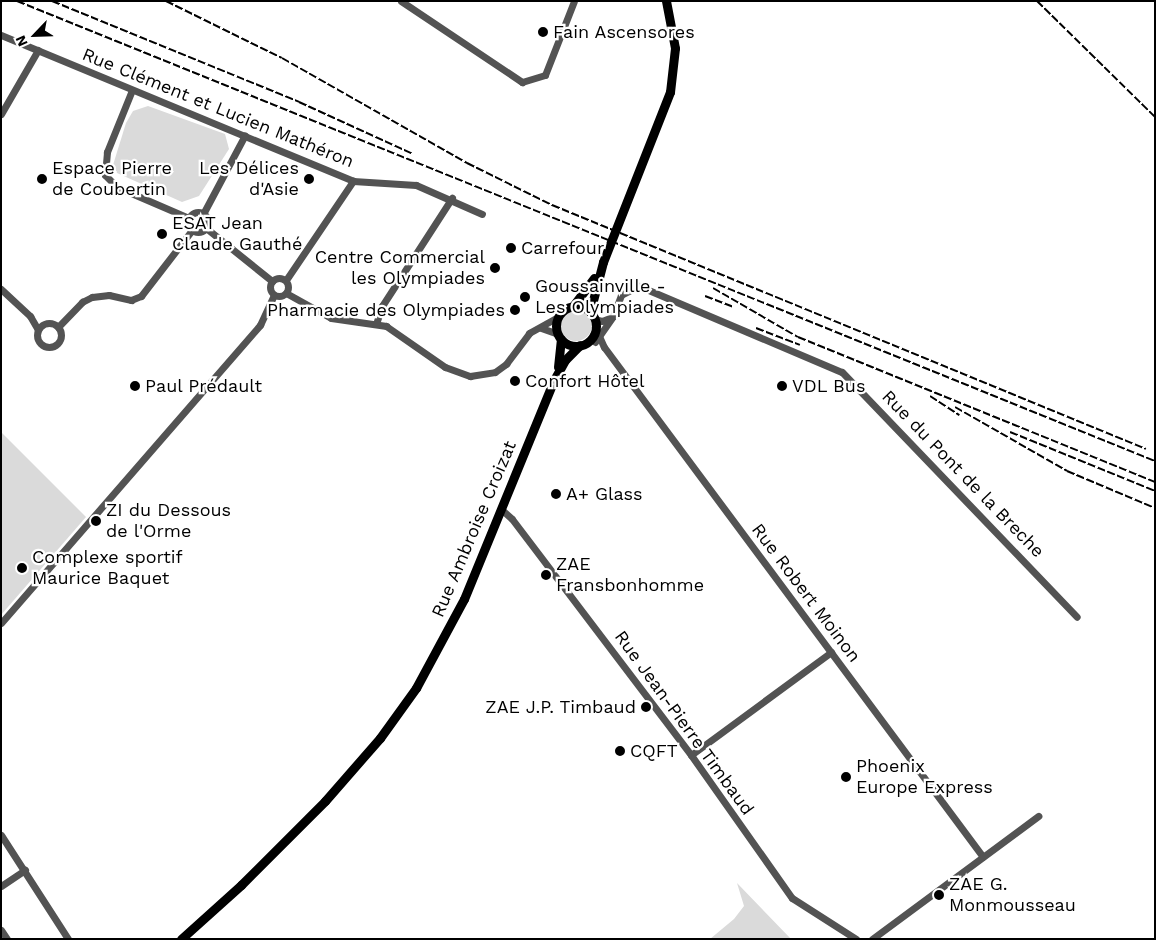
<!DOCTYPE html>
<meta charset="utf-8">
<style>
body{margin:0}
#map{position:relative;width:1156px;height:940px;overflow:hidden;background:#fff;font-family:"Work Sans",sans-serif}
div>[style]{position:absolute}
.green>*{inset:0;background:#dadada}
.round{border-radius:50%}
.minor>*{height:7px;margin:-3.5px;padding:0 3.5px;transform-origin:3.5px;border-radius:3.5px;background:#535353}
.minor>.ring{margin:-3.5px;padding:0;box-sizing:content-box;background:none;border:7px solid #535353;border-radius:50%}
.major>*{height:9px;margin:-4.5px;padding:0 4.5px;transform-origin:4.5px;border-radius:4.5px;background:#000}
.major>.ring{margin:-4.5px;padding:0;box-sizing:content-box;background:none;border:9px solid #000;border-radius:50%}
.rail>*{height:2px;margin-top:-1px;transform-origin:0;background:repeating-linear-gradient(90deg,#000 0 8px,transparent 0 10.5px)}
.dots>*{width:14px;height:14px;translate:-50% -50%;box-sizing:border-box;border:2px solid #fff;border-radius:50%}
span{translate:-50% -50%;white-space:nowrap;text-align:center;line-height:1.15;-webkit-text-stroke:4.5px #fff;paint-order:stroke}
.poi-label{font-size:18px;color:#000}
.left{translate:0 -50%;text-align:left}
.right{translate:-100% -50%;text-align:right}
.street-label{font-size:18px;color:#000}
.frame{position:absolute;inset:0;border:2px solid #000;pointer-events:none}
.north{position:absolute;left:10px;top:10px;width:50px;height:50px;-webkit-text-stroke:4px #fff;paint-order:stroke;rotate:246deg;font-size:14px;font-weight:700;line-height:20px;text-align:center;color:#000}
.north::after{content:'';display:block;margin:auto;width:18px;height:22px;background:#000;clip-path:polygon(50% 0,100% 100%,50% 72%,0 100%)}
</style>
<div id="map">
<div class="green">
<div style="clip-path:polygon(148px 106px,225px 134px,229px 149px,199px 196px,182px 202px,117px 173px,113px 165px,126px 123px,133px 111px)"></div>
<div class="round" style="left:560px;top:309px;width:32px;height:32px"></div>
<div style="clip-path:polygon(1px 432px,86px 517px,1px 615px)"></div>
<div style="clip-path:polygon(737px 883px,791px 939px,710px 939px,734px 919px,744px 906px)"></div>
</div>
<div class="minor">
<div style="left:401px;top:1px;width:146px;rotate:33.8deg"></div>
<div style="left:522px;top:82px;width:24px;rotate:-17deg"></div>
<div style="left:545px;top:75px;width:79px;rotate:-68.6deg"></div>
<div style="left:1px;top:35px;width:381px;rotate:22.5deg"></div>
<div style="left:353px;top:181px;width:63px;rotate:3.6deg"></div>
<div style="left:416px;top:185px;width:72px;rotate:23.7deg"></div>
<div style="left:132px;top:90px;width:67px;rotate:112deg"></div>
<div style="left:107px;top:152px;width:23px;rotate:95deg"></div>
<div style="left:105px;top:175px;width:17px;rotate:45deg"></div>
<div style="left:117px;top:187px;width:78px;rotate:23.3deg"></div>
<div style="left:1px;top:114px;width:74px;rotate:-60deg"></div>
<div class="ring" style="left:188px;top:212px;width:13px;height:13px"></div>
<div style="left:203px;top:214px;width:89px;rotate:-62deg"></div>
<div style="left:206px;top:228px;width:85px;rotate:38.8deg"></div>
<div class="ring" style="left:270px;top:278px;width:11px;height:11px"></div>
<div style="left:286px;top:280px;width:120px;rotate:-55.9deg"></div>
<div style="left:1px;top:289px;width:40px;rotate:43deg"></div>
<div style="left:30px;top:316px;width:16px;rotate:60deg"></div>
<div style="left:286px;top:293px;width:51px;rotate:29.1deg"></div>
<div style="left:331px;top:318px;width:56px;rotate:8.3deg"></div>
<div style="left:386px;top:326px;width:72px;rotate:34.8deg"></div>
<div style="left:445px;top:367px;width:27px;rotate:20deg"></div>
<div style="left:470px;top:376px;width:25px;rotate:-9deg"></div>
<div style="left:495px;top:372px;width:14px;rotate:-36deg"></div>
<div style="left:506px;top:364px;width:39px;rotate:-53deg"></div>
<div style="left:529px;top:333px;width:33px;rotate:-29deg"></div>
<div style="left:594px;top:319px;width:8px;rotate:14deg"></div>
<div style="left:602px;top:321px;width:11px;rotate:-22deg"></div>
<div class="ring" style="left:37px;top:323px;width:17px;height:17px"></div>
<div style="left:376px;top:324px;width:19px;rotate:-72deg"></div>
<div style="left:382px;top:306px;width:129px;rotate:-57.1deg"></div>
<div style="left:58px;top:327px;width:35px;rotate:-46deg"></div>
<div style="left:82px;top:302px;width:11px;rotate:-27deg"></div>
<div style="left:92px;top:297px;width:17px;rotate:-7deg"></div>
<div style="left:109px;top:295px;width:23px;rotate:13deg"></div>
<div style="left:131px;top:300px;width:11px;rotate:-22deg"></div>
<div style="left:141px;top:296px;width:83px;rotate:-52.3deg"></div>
<div style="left:595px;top:327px;width:22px;rotate:66deg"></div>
<div style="left:604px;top:347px;width:635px;rotate:53.38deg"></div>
<div style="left:541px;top:328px;width:18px;rotate:19deg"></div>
<div style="left:595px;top:342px;width:32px;rotate:-55deg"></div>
<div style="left:613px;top:316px;width:22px;rotate:-69deg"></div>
<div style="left:621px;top:295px;width:20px;rotate:-27deg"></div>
<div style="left:639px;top:286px;width:220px;rotate:23deg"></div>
<div style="left:842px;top:372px;width:339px;rotate:46.2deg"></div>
<div style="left:502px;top:510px;width:13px;rotate:42deg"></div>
<div style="left:512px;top:519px;width:296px;rotate:52.8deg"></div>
<div style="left:691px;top:755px;width:175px;rotate:54.8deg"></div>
<div style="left:792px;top:898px;width:76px;rotate:32.6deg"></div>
<div style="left:1px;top:623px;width:395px;rotate:-49deg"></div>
<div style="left:260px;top:325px;width:33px;rotate:-65deg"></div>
<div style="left:691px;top:755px;width:174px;rotate:-36.3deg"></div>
<div style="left:1px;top:835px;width:124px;rotate:57.2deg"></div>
<div style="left:1px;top:886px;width:29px;rotate:-34deg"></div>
<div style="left:1px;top:930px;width:11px;rotate:56deg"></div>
<div style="left:872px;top:939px;width:207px;rotate:-36.5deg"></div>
</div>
<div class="major">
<div style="left:573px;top:306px;width:35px;rotate:-53deg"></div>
<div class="ring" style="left:556px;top:306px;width:31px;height:31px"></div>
<div style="left:590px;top:312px;width:52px;rotate:-75.4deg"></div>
<div style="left:603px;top:262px;width:183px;rotate:-68.5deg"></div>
<div style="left:670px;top:92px;width:44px;rotate:-83.5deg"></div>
<div style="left:675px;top:48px;width:48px;rotate:-100.8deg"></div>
<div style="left:558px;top:367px;width:28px;rotate:-84deg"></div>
<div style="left:181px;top:939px;width:81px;rotate:-42deg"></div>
<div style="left:241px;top:885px;width:119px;rotate:-45deg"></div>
<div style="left:325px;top:801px;width:84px;rotate:-48.9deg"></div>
<div style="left:380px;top:738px;width:62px;rotate:-54.2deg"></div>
<div style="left:416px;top:688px;width:101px;rotate:-61.7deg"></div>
<div style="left:464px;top:599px;width:237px;rotate:-67.7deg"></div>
<div style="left:554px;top:380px;width:23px;rotate:-61deg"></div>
<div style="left:565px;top:360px;width:21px;rotate:-45deg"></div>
</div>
<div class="rail">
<div style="left:17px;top:1px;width:1227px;rotate:22.01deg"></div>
<div style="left:52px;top:1px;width:267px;rotate:22.2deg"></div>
<div style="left:299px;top:102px;width:125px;rotate:24.5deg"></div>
<div style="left:166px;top:1px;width:129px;rotate:26.2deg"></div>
<div style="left:282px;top:58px;width:213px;rotate:29.6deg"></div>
<div style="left:467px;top:163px;width:95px;rotate:26.3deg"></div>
<div style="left:552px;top:205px;width:642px;rotate:22.33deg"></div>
<div style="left:1037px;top:1px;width:165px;rotate:44.5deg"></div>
<div style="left:713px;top:288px;width:98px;rotate:30deg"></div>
<div style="left:798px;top:337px;width:385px;rotate:22.1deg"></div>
<div style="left:705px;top:296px;width:30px;rotate:21deg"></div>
<div style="left:756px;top:328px;width:47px;rotate:21.1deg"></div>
<div style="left:930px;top:396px;width:35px;rotate:33deg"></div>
<div style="left:955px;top:407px;width:129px;rotate:29.7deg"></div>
<div style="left:1067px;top:471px;width:95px;rotate:22.8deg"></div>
<div style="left:1010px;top:432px;width:157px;rotate:22.1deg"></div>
</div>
<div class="dots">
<div style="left:543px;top:32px;background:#000"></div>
<div style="left:42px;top:179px;background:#000"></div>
<div style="left:309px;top:179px;background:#000"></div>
<div style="left:162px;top:234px;background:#000"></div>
<div style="left:511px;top:248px;background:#000"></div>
<div style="left:495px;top:268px;background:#000"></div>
<div style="left:525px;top:297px;background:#000"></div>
<div style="left:515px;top:310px;background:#000"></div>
<div style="left:515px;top:381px;background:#000"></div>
<div style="left:135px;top:386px;background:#000"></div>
<div style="left:782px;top:386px;background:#000"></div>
<div style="left:556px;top:494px;background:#000"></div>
<div style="left:96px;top:521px;background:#000"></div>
<div style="left:22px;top:568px;background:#000"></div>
<div style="left:546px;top:575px;background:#000"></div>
<div style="left:646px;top:707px;background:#000"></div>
<div style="left:620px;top:751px;background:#000"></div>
<div style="left:846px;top:777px;background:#000"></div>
<div style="left:939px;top:895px;background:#000"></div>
</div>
<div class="poi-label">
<span class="left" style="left:553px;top:32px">Fain Ascensores</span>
<span class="left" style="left:52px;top:179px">Espace Pierre<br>de Coubertin</span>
<span class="right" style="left:299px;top:179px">Les Délices<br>d'Asie</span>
<span class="left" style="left:172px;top:234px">ESAT Jean<br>Claude Gauthé</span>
<span class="left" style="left:521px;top:248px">Carrefour</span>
<span class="right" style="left:485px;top:268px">Centre Commercial<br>les Olympiades</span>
<span class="left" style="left:535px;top:297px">Goussainville -<br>Les Olympiades</span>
<span class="right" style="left:505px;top:310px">Pharmacie des Olympiades</span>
<span class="left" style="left:525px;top:381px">Confort Hôtel</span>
<span class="left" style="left:145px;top:386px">Paul Prédault</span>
<span class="left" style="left:792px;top:386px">VDL Bus</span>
<span class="left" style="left:566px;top:494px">A+ Glass</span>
<span class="left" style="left:106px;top:521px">ZI du Dessous<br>de l'Orme</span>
<span class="left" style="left:32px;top:568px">Complexe sportif<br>Maurice Baquet</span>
<span class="left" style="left:556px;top:575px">ZAE<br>Fransbonhomme</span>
<span class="right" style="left:636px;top:707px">ZAE J.P. Timbaud</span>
<span class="left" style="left:630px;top:751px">CQFT</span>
<span class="left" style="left:856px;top:777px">Phoenix<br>Europe Express</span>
<span class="left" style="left:949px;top:895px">ZAE G.<br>Monmousseau</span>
</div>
<div class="street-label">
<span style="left:218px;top:108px;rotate:22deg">Rue Clément et Lucien Mathéron</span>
<span style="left:963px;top:474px;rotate:46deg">Rue du Pont de la Breche</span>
<span style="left:474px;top:529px;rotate:-67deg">Rue Ambroise Croizat</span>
<span style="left:806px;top:593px;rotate:53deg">Rue Robert Moinon</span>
<span style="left:684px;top:723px;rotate:54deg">Rue Jean-Pierre Timbaud</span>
</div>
<div class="frame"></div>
<div class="north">N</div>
</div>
